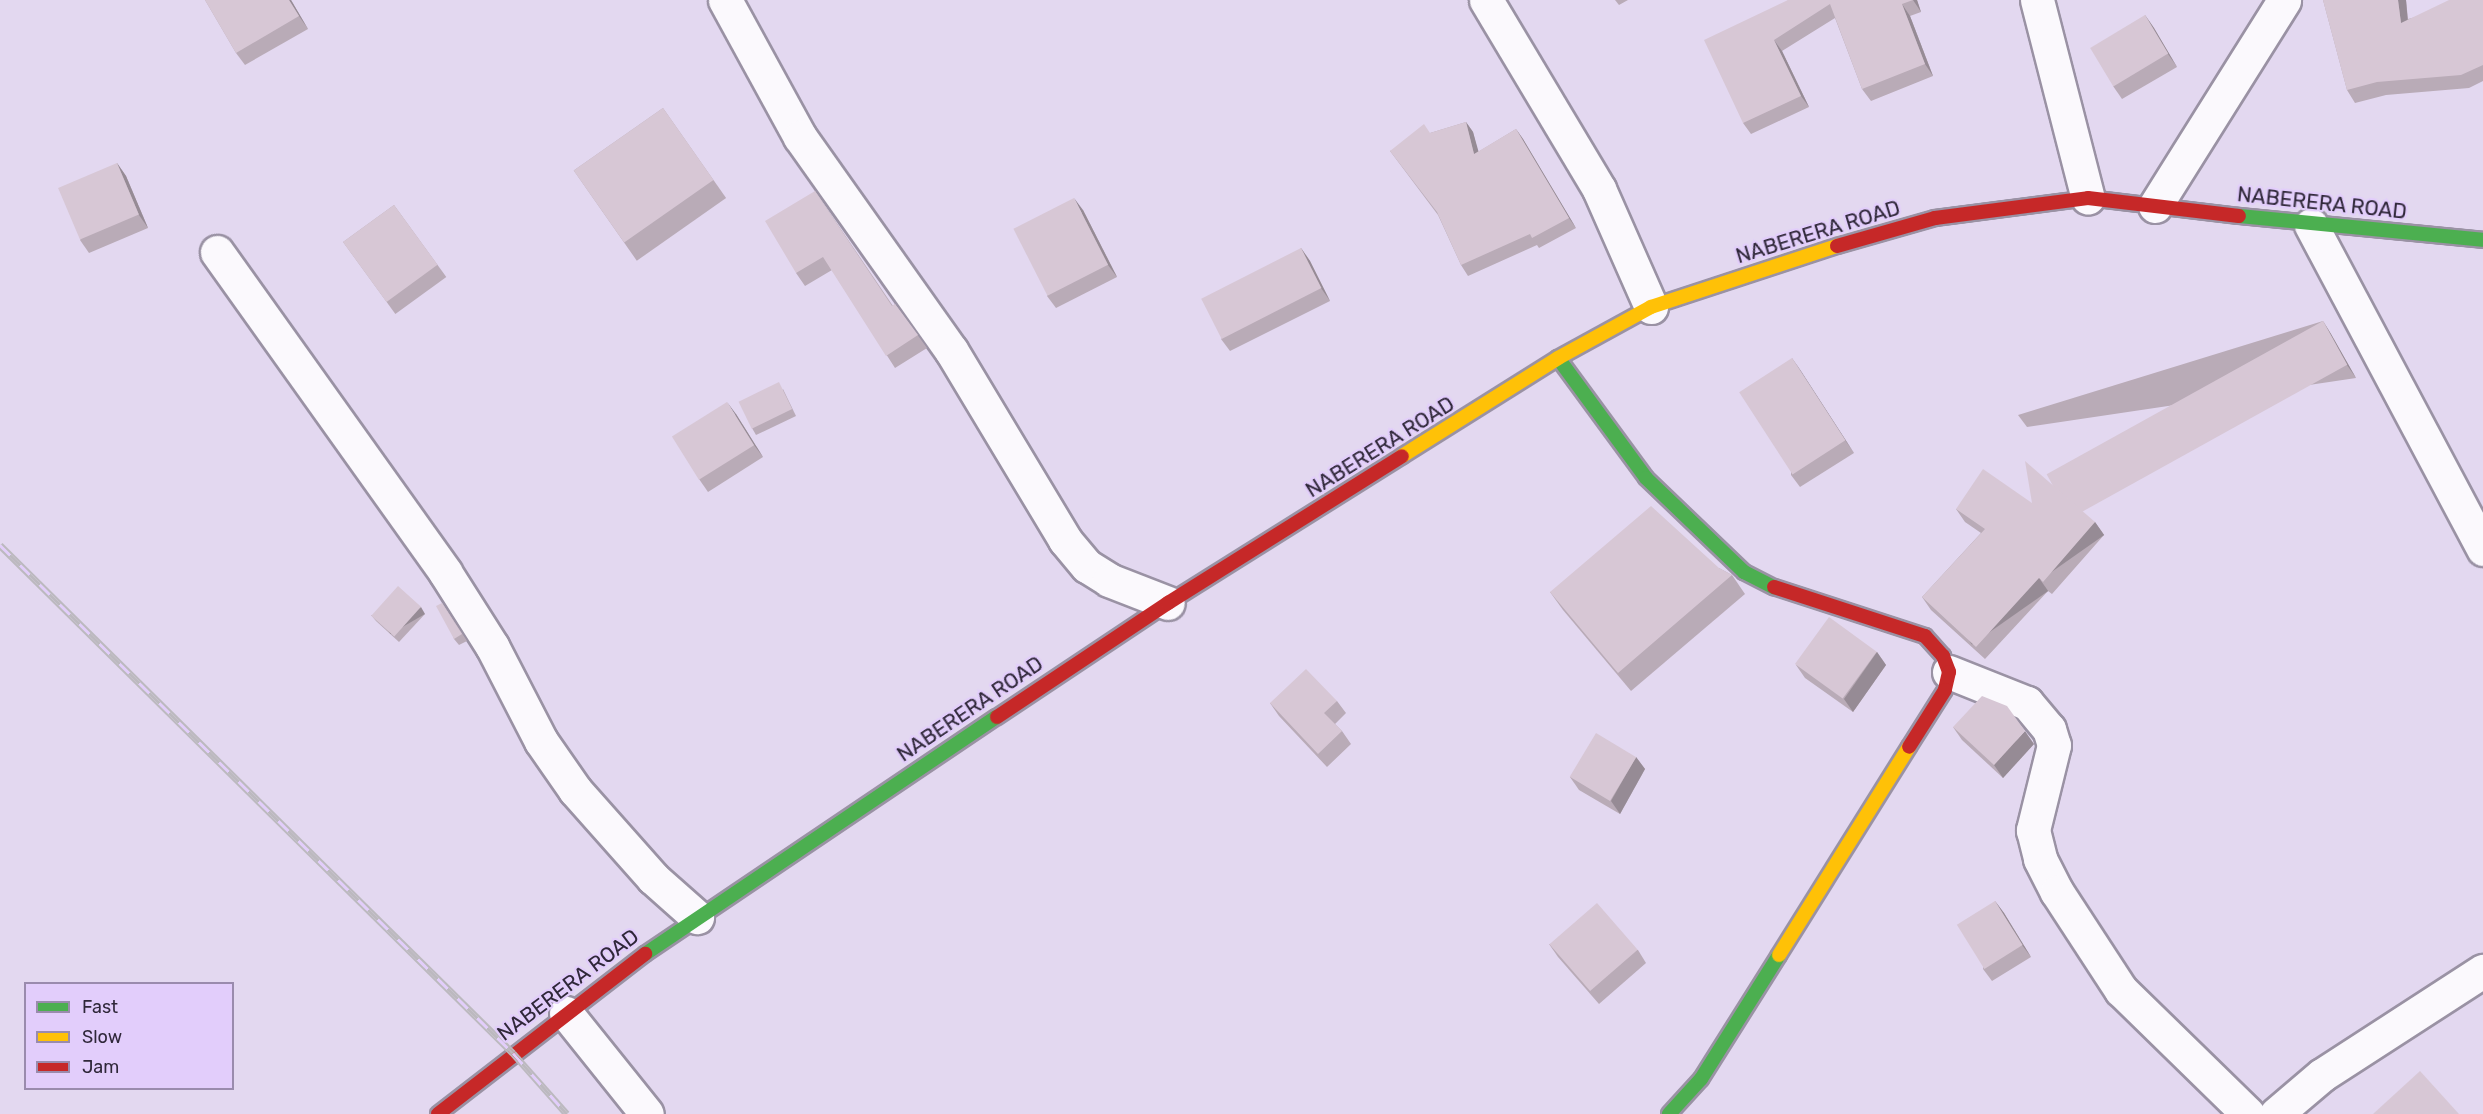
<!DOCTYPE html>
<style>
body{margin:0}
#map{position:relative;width:2483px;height:1114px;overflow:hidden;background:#e3d8f0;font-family:Rubik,sans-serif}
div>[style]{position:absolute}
.roads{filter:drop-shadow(2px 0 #9a92a4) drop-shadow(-2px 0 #9a92a4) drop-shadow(0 2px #9a92a4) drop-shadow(0 -2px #9a92a4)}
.street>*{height:33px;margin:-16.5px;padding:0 16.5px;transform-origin:16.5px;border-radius:16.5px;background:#fbf9fd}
.fast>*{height:14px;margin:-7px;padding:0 7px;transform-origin:7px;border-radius:7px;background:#4caf50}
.slow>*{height:14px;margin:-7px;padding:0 7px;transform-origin:7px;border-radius:7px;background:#ffc107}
.jam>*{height:14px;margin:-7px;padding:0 7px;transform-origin:7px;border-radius:7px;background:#c62828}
.rail>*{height:7px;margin-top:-3.5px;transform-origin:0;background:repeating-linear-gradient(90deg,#e2cdfb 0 14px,#bcb9bf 0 28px);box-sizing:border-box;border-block:2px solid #bcb9bf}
.wall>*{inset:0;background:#b9abb7;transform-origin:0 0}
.shaded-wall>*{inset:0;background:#968b95;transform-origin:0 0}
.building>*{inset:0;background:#d7c7d5;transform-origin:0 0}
span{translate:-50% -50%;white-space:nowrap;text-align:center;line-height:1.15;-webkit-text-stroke:4.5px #e2cdfb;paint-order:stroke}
.street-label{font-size:21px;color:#2f2739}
.legend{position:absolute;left:24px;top:982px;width:210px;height:108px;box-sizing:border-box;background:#e2cdfb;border:2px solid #9a8bad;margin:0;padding:8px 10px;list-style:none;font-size:18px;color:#2f2739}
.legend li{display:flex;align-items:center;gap:12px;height:30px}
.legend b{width:30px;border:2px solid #9a8bad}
</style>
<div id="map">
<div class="roads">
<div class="street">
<div style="left:725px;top:0;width:156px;rotate:61.3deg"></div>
<div style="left:800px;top:137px;width:261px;rotate:54.7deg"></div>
<div style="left:951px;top:350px;width:222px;rotate:59deg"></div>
<div style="left:1065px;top:540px;width:34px;rotate:50deg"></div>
<div style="left:1087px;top:566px;width:26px;rotate:32deg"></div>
<div style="left:1109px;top:580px;width:63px;rotate:21.3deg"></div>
<div style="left:1486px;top:0;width:220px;rotate:59.1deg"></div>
<div style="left:1599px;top:189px;width:129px;rotate:66.2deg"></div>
<div style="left:2037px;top:0;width:204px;rotate:75.6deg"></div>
<div style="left:2155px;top:206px;width:243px;rotate:-57.9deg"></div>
<div style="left:2311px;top:225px;width:367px;rotate:62deg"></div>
<div style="left:217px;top:252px;width:393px;rotate:54.5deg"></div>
<div style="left:445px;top:572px;width:88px;rotate:57.6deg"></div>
<div style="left:492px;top:646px;width:107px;rotate:62.7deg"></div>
<div style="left:541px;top:741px;width:60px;rotate:55.2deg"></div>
<div style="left:575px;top:790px;width:118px;rotate:48.4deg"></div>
<div style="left:653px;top:878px;width:59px;rotate:41.6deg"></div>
<div style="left:1949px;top:672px;width:84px;rotate:21.7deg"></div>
<div style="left:2027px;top:703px;width:34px;rotate:50deg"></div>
<div style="left:2049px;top:729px;width:17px;rotate:73deg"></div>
<div style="left:2054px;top:745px;width:88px;rotate:103.9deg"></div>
<div style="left:2033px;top:830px;width:30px;rotate:76deg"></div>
<div style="left:2040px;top:859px;width:37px;rotate:63deg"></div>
<div style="left:2057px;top:892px;width:117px;rotate:56.9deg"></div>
<div style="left:2121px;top:990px;width:177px;rotate:44.3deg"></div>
<div style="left:566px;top:1013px;width:129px;rotate:51.3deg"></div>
<div style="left:2276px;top:1114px;width:60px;rotate:-40.3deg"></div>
<div style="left:2322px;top:1075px;width:192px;rotate:-32.9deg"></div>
</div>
<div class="fast">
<div style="left:2239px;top:216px;width:245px;rotate:5.6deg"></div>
<div style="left:1558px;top:358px;width:149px;rotate:53.7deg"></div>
<div style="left:1646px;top:478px;width:136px;rotate:43.8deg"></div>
<div style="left:1744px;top:572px;width:34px;rotate:27deg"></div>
<div style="left:645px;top:954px;width:424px;rotate:-34deg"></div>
<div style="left:1669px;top:1114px;width:47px;rotate:-47.6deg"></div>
<div style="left:1701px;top:1079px;width:146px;rotate:-57.8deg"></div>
</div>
<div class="slow">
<div style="left:1402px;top:456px;width:184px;rotate:-32.1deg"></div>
<div style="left:1558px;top:358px;width:106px;rotate:-28.7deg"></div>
<div style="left:1651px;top:307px;width:196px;rotate:-18.2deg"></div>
<div style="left:1779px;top:955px;width:245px;rotate:-58deg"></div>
</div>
<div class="jam">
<div style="left:1837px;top:246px;width:102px;rotate:-15.9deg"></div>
<div style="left:1935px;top:218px;width:154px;rotate:-7.4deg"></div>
<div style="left:2088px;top:198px;width:152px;rotate:6.8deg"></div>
<div style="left:1774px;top:587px;width:159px;rotate:18deg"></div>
<div style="left:1925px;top:636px;width:27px;rotate:48deg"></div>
<div style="left:1943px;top:656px;width:17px;rotate:69deg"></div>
<div style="left:1949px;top:672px;width:18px;rotate:103deg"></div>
<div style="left:1945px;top:690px;width:67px;rotate:122.3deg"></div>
<div style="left:997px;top:717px;width:206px;rotate:-33.7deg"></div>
<div style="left:1168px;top:603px;width:276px;rotate:-32.1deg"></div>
<div style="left:438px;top:1114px;width:262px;rotate:-37.7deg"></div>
</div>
</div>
<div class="rail">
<div style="left:0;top:545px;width:722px;rotate:44.72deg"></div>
<div style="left:513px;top:1053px;width:81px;rotate:48.5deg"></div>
</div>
<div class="wall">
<div style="clip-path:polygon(205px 0,291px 0,308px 29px,245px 65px,236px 53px)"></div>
<div style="clip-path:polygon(1615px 0,1628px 0,1619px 5px)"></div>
<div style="clip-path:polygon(1788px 0,1917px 0,1921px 12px,1910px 16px,1933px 76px,1871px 101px,1862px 89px,1835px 18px,1782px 51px,1809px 107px,1751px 134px,1743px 123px)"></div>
<div style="clip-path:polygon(2323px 0,2406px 0,2408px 19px,2483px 0,2483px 81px,2469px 88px,2386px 95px,2355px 103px,2347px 90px)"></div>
<div style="clip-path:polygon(2145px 15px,2154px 28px,2177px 67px,2122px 99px,2113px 86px)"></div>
<div style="left:663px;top:108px;width:110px;height:109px;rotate:55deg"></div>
<div style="clip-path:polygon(1466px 122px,1473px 132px,1478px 152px,1516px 129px,1523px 139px,1576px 228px,1539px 248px,1537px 245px,1468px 276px,1461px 265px,1438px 215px,1390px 151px,1430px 133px)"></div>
<div style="clip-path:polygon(117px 163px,126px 176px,148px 228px,89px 253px,80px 240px)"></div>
<div style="clip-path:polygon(815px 191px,893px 306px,895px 304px,927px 348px,895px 368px,832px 270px,805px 286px,796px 273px)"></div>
<div style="left:394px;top:205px;width:89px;height:63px;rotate:54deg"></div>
<div style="clip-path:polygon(1083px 210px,1117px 277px,1056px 308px,1047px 296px)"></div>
<div style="clip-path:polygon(1301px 248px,1310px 261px,1330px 301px,1230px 351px,1221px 339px)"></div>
<div style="clip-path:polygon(2323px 321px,2331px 334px,2356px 378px,2027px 427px,2018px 415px)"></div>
<div style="clip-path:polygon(1792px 358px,1854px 453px,1800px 487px,1791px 475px)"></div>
<div style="clip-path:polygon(783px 389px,796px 416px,756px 435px,752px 428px)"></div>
<div style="clip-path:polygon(736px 414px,763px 457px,708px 492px,699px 479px)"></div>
<div style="clip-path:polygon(2032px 503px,2095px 522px,2104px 535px,2052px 594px,2048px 591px,1985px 659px,1931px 610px,1922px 597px,1981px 533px,1965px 522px,1956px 509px)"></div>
<div style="clip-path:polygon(1719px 568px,1732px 575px,1745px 594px,1631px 691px,1563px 610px,1550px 592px)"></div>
<div style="clip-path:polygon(442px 603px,467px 641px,459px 645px,454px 639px)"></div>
<div style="clip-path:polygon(425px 614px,399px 642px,376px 621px,371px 615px)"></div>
<div style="clip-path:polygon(1877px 652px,1886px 665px,1853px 712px,1805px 678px,1796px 665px)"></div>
<div style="clip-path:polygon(1337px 701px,1346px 713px,1335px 724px,1342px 731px,1351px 744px,1327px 767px,1279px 716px,1270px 703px)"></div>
<div style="clip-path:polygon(1953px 727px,2034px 744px,2003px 778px,1962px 740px)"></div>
<div style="clip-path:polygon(1636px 757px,1645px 769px,1620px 814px,1579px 790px,1570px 777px)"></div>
<div style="clip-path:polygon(1995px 901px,2004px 913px,2031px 957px,1992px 981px,1983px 969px)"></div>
<div style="clip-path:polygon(1549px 944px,1638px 950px,1646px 963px,1599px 1004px,1558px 957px)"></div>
</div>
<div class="shaded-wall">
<div style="clip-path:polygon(289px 0,291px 0,308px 29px,299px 16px)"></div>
<div style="clip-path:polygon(1913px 0,1917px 0,1921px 12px)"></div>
<div style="clip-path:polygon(2398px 0,2406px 0,2409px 36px,2401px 23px)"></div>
<div style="clip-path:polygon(1902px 4px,1910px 16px,1933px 76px,1925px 64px)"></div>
<div style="clip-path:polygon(2145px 15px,2154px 28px,2177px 67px,2168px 54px)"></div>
<div style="clip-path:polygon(1774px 40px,1782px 51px,1809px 107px,1801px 96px)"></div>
<div style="clip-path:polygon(1466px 122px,1473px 132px,1482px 164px,1474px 154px)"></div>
<div style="clip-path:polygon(1516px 129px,1523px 139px,1576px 228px,1569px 218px)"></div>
<div style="clip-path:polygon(117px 163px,126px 176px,148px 228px,139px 215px)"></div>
<div style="clip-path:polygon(1074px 198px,1083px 210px,1117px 277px,1108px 265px)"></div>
<div style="clip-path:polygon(1301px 248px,1310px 261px,1330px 301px,1321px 288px)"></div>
<div style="clip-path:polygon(2323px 321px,2331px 334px,2356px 378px,2347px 365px)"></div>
<div style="clip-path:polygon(1792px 358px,1801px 371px,1854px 453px,1845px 440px)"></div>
<div style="clip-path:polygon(727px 402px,736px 414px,763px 457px,754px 445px)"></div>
<div style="left:2095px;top:522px;width:16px;height:79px;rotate:55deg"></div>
<div style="left:2039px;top:578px;width:16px;height:93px;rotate:55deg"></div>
<div style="left:421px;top:607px;width:8px;height:40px;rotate:60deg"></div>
<div style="clip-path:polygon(1877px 652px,1886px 665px,1853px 712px,1844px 699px)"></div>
<div style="clip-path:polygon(2025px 731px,2034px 744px,2003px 778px,1994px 765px)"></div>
<div style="clip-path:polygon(1636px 757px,1645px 769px,1620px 814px,1611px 801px)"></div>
<div style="clip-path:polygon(1995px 901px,2004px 913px,2031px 957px,2022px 945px)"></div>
</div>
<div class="building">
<div style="clip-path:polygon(205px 0,289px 0,299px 16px,236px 53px)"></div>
<div style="clip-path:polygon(1788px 0,1913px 0,1902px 4px,1925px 64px,1862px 89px,1830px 4px,1774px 40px,1801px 96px,1743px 123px,1704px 40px)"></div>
<div style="clip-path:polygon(2323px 0,2398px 0,2401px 23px,2449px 0,2483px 0,2483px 65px,2461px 75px,2377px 82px,2347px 90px)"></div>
<div style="left:2145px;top:15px;width:45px;height:64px;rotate:59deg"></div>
<div style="left:663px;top:108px;width:88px;height:109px;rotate:55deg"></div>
<div style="clip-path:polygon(1466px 122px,1474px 154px,1516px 129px,1569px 218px,1532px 238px,1530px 234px,1461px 265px,1437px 212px,1390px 151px,1424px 124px,1430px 133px)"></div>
<div style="left:117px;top:163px;width:56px;height:64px;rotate:67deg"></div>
<div style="clip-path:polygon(815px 191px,892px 306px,895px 304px,918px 335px,886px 356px,823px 257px,796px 273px,765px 221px)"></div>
<div style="left:1074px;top:198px;width:75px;height:68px;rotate:63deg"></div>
<div style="left:394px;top:205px;width:74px;height:63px;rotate:54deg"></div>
<div style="left:1301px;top:248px;width:45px;height:112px;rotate:63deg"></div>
<div style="left:2323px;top:321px;width:50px;height:316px;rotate:61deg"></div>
<div style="left:1792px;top:358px;width:98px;height:63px;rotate:57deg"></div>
<div style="left:779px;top:382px;width:30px;height:45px;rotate:64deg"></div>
<div style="left:727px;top:402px;width:51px;height:65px;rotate:58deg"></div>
<div style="clip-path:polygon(2025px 461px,2095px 522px,2043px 582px,2039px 578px,1976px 647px,1922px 597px,1985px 529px,1956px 509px,1983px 469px,2032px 503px)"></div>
<div style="clip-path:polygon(1651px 506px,1719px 568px,1732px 575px,1618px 673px,1550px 592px)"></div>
<div style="left:398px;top:586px;width:31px;height:40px;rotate:42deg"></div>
<div style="clip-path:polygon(442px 603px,462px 634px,454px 639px,436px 606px)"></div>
<div style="left:1829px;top:617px;width:59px;height:58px;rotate:36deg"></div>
<div style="clip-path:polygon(1306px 669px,1337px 701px,1324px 713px,1342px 731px,1318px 754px,1270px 703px)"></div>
<div style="clip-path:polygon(1982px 696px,2007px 706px,2025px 731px,1994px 765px,1953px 727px)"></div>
<div style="left:1596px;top:733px;width:47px;height:51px;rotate:31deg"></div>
<div style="left:1995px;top:901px;width:52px;height:45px;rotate:58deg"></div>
<div style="left:1597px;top:903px;width:62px;height:63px;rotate:49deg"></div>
<div style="clip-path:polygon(2420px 1071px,2459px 1114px,2373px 1114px)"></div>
</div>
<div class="street-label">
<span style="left:2322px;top:203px;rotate:6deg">NABERERA ROAD</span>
<span style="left:1818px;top:232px;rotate:-17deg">NABERERA ROAD</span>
<span style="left:1380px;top:447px;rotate:-32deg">NABERERA ROAD</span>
<span style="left:970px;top:709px;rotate:-34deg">NABERERA ROAD</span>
<span style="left:568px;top:985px;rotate:-37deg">NABERERA ROAD</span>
</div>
<ul class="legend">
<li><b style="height:8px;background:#4caf50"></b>Fast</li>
<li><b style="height:8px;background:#ffc107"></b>Slow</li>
<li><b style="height:8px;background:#c62828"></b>Jam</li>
</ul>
</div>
